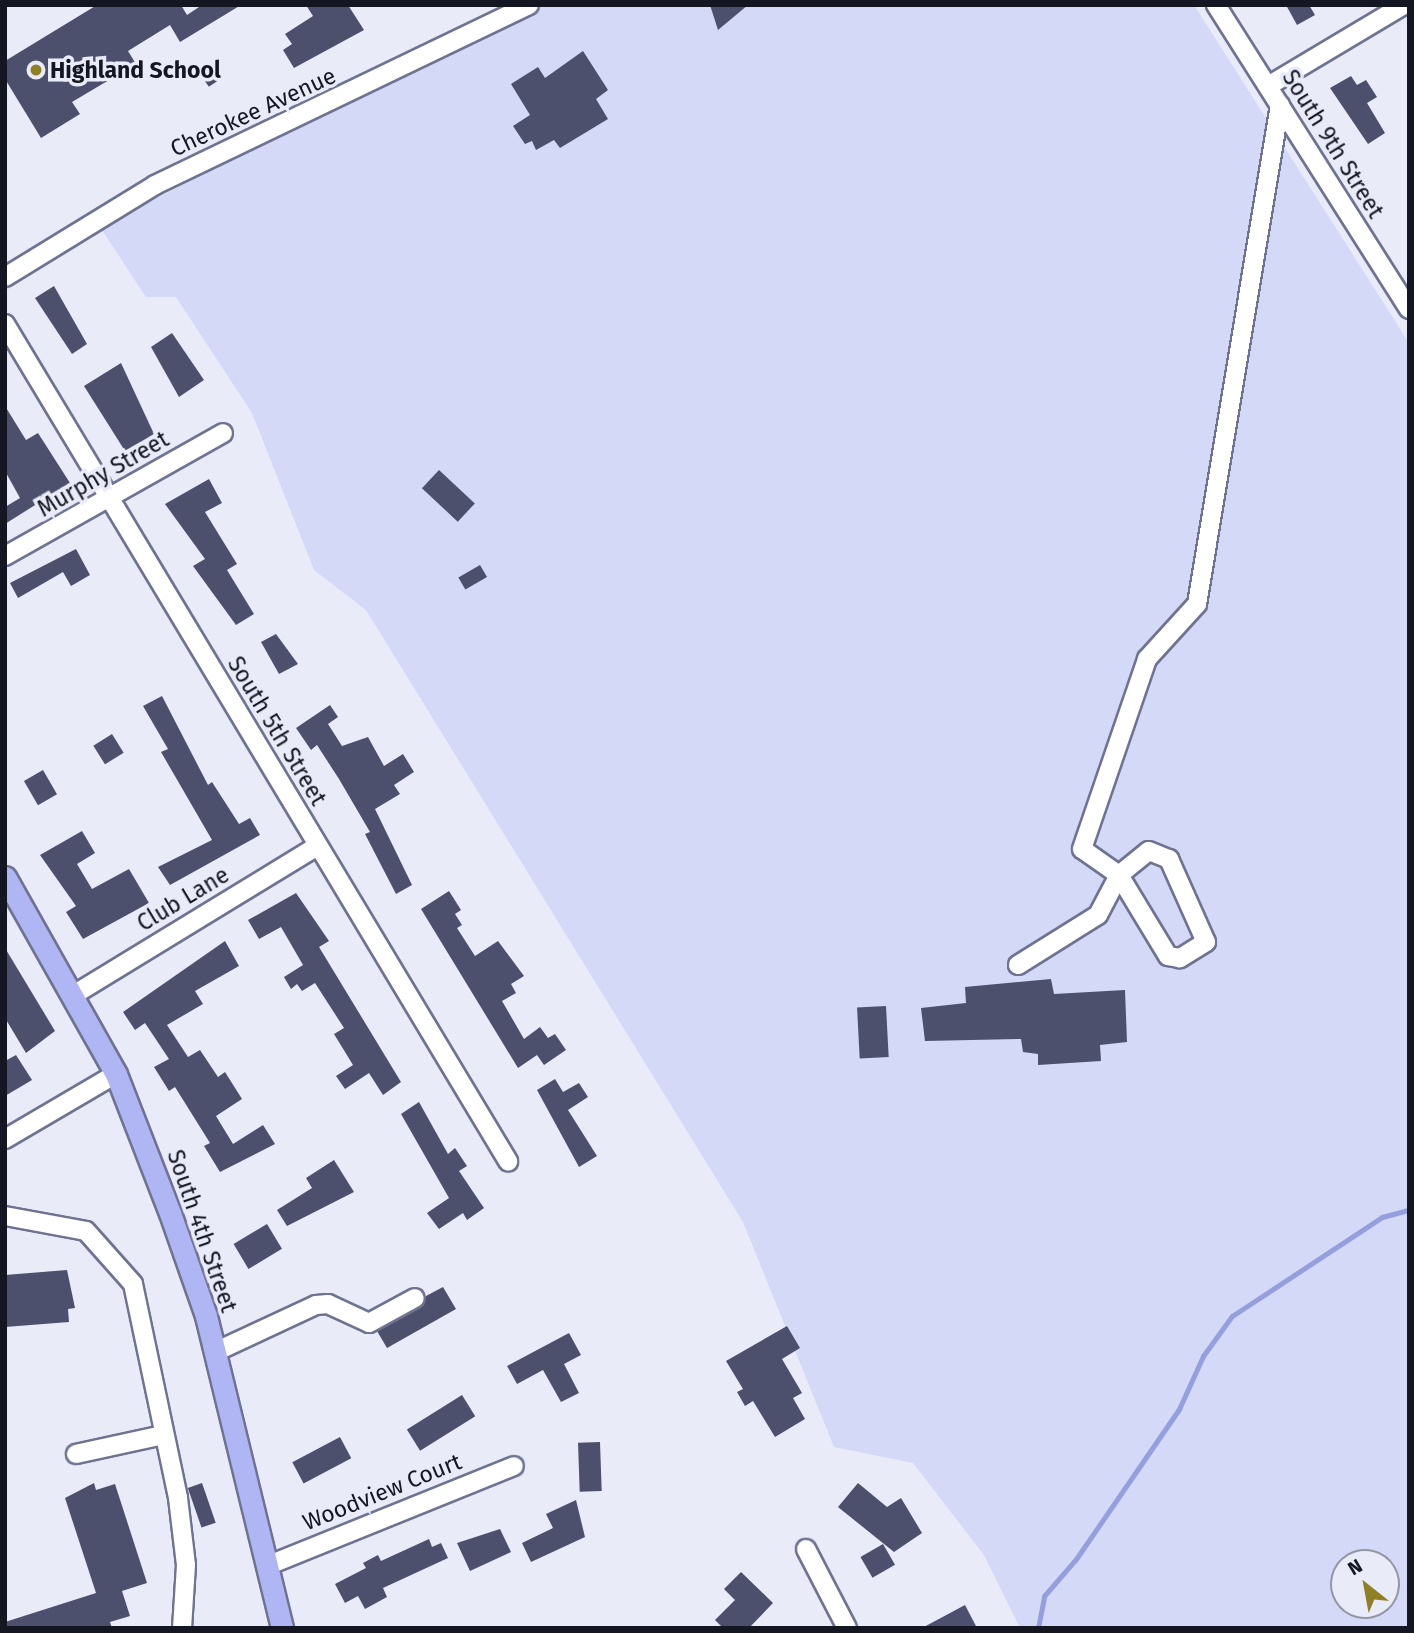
<!DOCTYPE html>
<style>
body{margin:0}
#map{position:relative;width:1414px;height:1633px;overflow:hidden;background:#e9ebf9;font-family:"Fira Sans",sans-serif}
div>[style]{position:absolute}
.green>*{inset:0;background:#d3d9f7}
.stream>*{height:5px;margin:-2.5px;padding:0 2.5px;transform-origin:2.5px;border-radius:2.5px;background:#959fdd}
.building>*{inset:0;background:#4c506c;transform-origin:0 0}
.roads{filter:drop-shadow(2px 0 #6e7391) drop-shadow(-2px 0 #6e7391) drop-shadow(0 2px #6e7391) drop-shadow(0 -2px #6e7391)}
.minor>*{height:18px;margin:-9px;padding:0 9px;transform-origin:9px;border-radius:9px;background:#fff}
.major>*{height:21px;margin:-10.5px;padding:0 10.5px;transform-origin:10.5px;border-radius:10.5px;background:#b0b6f4}
.dots>*{width:19px;height:19px;translate:-50% -50%;box-sizing:border-box;border:4px solid #e9ebf9;border-radius:50%}
span{translate:-50% -50%;white-space:nowrap;text-align:center;line-height:1.15;-webkit-text-stroke:7px #e9ebf9;paint-order:stroke}
.poi-label{font-size:23px;color:#141622;font-weight:700}
.left{translate:0 -50%;text-align:left}
.street-label{font-size:23px;color:#141622}
.frame{position:absolute;inset:0;border:7px solid #141622;pointer-events:none}
.north{position:absolute;left:1330px;top:1549px;width:70px;height:70px;box-sizing:border-box;background:#e9ebf9;border:2px solid #9496a3;border-radius:50%;rotate:329deg;font-size:19px;font-weight:700;line-height:28px;text-align:center;color:#141622}
.north::after{content:'';display:block;margin:auto;width:24px;height:32px;background:#917f26;clip-path:polygon(50% 0,100% 100%,50% 72%,0 100%)}
</style>
<div id="map">
<div class="green">
<div style="clip-path:polygon(evenodd,537px 5px,1194px 5px,1409px 343px,1409px 1628px,1020px 1628px,984px 1555px,913px 1463px,834px 1447px,743px 1222px,366px 610px,314px 570px,252px 413px,176px 297px,146px 297px,100px 227px,537px 5px,1344px 1563px,1386px 1563px,1386px 1605px,1344px 1605px,1344px 1563px)"></div>
</div>
<div class="stream">
<div style="left:1038px;top:1628px;width:33px;rotate:-79deg"></div>
<div style="left:1044px;top:1596px;width:49px;rotate:-49.1deg"></div>
<div style="left:1076px;top:1559px;width:182px;rotate:-55.5deg"></div>
<div style="left:1179px;top:1409px;width:58px;rotate:-65.6deg"></div>
<div style="left:1203px;top:1356px;width:49px;rotate:-54.1deg"></div>
<div style="left:1232px;top:1316px;width:180px;rotate:-33.4deg"></div>
<div style="left:1382px;top:1217px;width:28px;rotate:-15deg"></div>
</div>
<div class="building">
<div style="clip-path:polygon(97px 5px,181px 5px,187px 15px,202px 5px,241px 5px,180px 42px,170px 25px,128px 51px,136px 64px,72px 102px,80px 114px,41px 138px,5px 79px,5px 61px)"></div>
<div style="clip-path:polygon(306px 5px,348px 5px,364px 30px,294px 68px,283px 50px,292px 44px,285px 34px,313px 16px)"></div>
<div style="clip-path:polygon(710px 5px,748px 5px,718px 30px)"></div>
<div style="clip-path:polygon(1286px 5px,1309px 5px,1315px 15px,1297px 25px)"></div>
<div style="clip-path:polygon(583px 51px,608px 90px,596px 99px,608px 119px,560px 148px,554px 140px,536px 150px,532px 141px,525px 144px,513px 126px,530px 115px,511px 84px,538px 67px,545px 78px)"></div>
<div style="left:212px;top:63px;width:18px;height:16px;rotate:56deg"></div>
<div style="clip-path:polygon(1351px 76px,1357px 85px,1366px 80px,1377px 97px,1367px 103px,1385px 133px,1368px 144px,1330px 88px)"></div>
<div style="clip-path:polygon(54px 286px,87px 344px,72px 354px,35px 298px)"></div>
<div style="clip-path:polygon(172px 333px,204px 380px,179px 397px,151px 347px)"></div>
<div style="clip-path:polygon(121px 363px,154px 434px,125px 451px,84px 386px)"></div>
<div style="clip-path:polygon(5px 406px,26px 440px,38px 433px,70px 483px,5px 524px,5px 507px,20px 498px,5px 471px)"></div>
<div style="left:439px;top:470px;width:49px;height:25px;rotate:43deg"></div>
<div style="clip-path:polygon(209px 479px,222px 503px,205px 512px,237px 564px,227px 570px,254px 614px,236px 625px,193px 566px,205px 559px,165px 504px)"></div>
<div style="clip-path:polygon(76px 549px,90px 575px,71px 586px,63px 572px,18px 598px,10px 583px)"></div>
<div style="left:480px;top:565px;width:14px;height:25px;rotate:60deg"></div>
<div style="clip-path:polygon(276px 634px,298px 664px,279px 674px,261px 642px)"></div>
<div style="clip-path:polygon(162px 696px,208px 785px,212px 782px,239px 824px,250px 818px,260px 835px,170px 885px,158px 867px,212px 840px,161px 752px,168px 749px,143px 706px)"></div>
<div style="clip-path:polygon(330px 705px,338px 717px,328px 724px,342px 746px,368px 737px,384px 766px,403px 754px,414px 772px,394px 785px,400px 794px,375px 809px,412px 885px,396px 894px,365px 834px,370px 832px,339px 779px,317px 745px,311px 750px,296px 728px)"></div>
<div style="left:112px;top:734px;width:22px;height:22px;rotate:58deg"></div>
<div style="left:43px;top:770px;width:28px;height:22px;rotate:60deg"></div>
<div style="clip-path:polygon(82px 831px,95px 853px,77px 864px,92px 889px,129px 869px,149px 903px,83px 939px,66px 912px,76px 906px,40px 855px)"></div>
<div style="clip-path:polygon(449px 891px,461px 910px,455px 914px,462px 925px,457px 928px,475px 956px,498px 941px,524px 976px,511px 984px,516px 993px,502px 1001px,524px 1039px,540px 1027px,548px 1038px,555px 1034px,566px 1050px,544px 1065px,537px 1055px,518px 1068px,421px 909px)"></div>
<div style="clip-path:polygon(296px 893px,329px 941px,319px 947px,401px 1082px,383px 1095px,369px 1073px,345px 1089px,336px 1076px,353px 1065px,334px 1034px,344px 1028px,315px 983px,302px 991px,297px 984px,291px 989px,284px 977px,303px 965px,281px 927px,259px 939px,248px 920px)"></div>
<div style="clip-path:polygon(225px 941px,239px 966px,195px 991px,203px 1004px,167px 1025px,188px 1057px,200px 1050px,218px 1077px,225px 1072px,242px 1099px,216px 1116px,233px 1144px,263px 1125px,275px 1144px,220px 1172px,204px 1146px,210px 1143px,175px 1087px,169px 1091px,154px 1067px,169px 1059px,145px 1023px,135px 1030px,123px 1012px)"></div>
<div style="clip-path:polygon(5px 948px,55px 1031px,26px 1053px,5px 1018px)"></div>
<div style="clip-path:polygon(1051px 979px,1054px 994px,1125px 990px,1127px 1042px,1100px 1045px,1101px 1061px,1038px 1065px,1038px 1054px,1023px 1052px,1021px 1039px,925px 1041px,921px 1008px,966px 1003px,965px 987px)"></div>
<div style="left:886px;top:1006px;width:51px;height:29px;rotate:87deg"></div>
<div style="clip-path:polygon(16px 1055px,32px 1080px,5px 1096px,5px 1061px)"></div>
<div style="clip-path:polygon(555px 1079px,563px 1092px,579px 1083px,588px 1097px,568px 1110px,597px 1156px,579px 1167px,537px 1090px)"></div>
<div style="clip-path:polygon(419px 1102px,448px 1154px,455px 1148px,467px 1166px,459px 1171px,484px 1208px,467px 1220px,463px 1213px,439px 1229px,427px 1213px,449px 1198px,401px 1114px)"></div>
<div style="clip-path:polygon(334px 1160px,354px 1192px,287px 1226px,277px 1210px,312px 1188px,306px 1178px)"></div>
<div style="left:267px;top:1224px;width:29px;height:39px;rotate:59deg"></div>
<div style="clip-path:polygon(67px 1270px,75px 1308px,68px 1309px,69px 1322px,5px 1327px,5px 1275px)"></div>
<div style="clip-path:polygon(443px 1287px,456px 1309px,387px 1348px,377px 1331px,420px 1308px,426px 1296px)"></div>
<div style="clip-path:polygon(787px 1326px,800px 1348px,782px 1359px,802px 1393px,793px 1398px,805px 1419px,775px 1437px,753px 1401px,745px 1406px,737px 1392px,743px 1389px,726px 1361px)"></div>
<div style="clip-path:polygon(569px 1333px,581px 1355px,564px 1364px,579px 1393px,561px 1402px,543px 1370px,517px 1384px,507px 1366px)"></div>
<div style="left:462px;top:1395px;width:25px;height:65px;rotate:58deg"></div>
<div style="left:340px;top:1437px;width:24px;height:54px;rotate:62deg"></div>
<div style="left:600px;top:1442px;width:49px;height:22px;rotate:88deg"></div>
<div style="clip-path:polygon(94px 1483px,96px 1490px,115px 1484px,147px 1583px,122px 1591px,130px 1616px,110px 1622px,112px 1628px,5px 1628px,5px 1622px,96px 1593px,65px 1498px)"></div>
<div style="left:202px;top:1483px;width:42px;height:15px;rotate:71deg"></div>
<div style="clip-path:polygon(858px 1483px,887px 1507px,901px 1498px,922px 1533px,894px 1552px,838px 1507px)"></div>
<div style="clip-path:polygon(576px 1500px,585px 1537px,531px 1562px,522px 1543px,553px 1528px,546px 1514px)"></div>
<div style="clip-path:polygon(500px 1529px,511px 1552px,470px 1571px,457px 1543px)"></div>
<div style="clip-path:polygon(429px 1539px,432px 1547px,441px 1543px,448px 1558px,383px 1588px,387px 1597px,365px 1609px,358px 1596px,345px 1603px,335px 1584px,366px 1568px,363px 1563px,378px 1555px,381px 1561px)"></div>
<div style="left:883px;top:1544px;width:24px;height:26px;rotate:60deg"></div>
<div style="clip-path:polygon(741px 1572px,773px 1603px,749px 1628px,723px 1628px,715px 1620px,735px 1600px,724px 1589px)"></div>
<div style="clip-path:polygon(965px 1605px,977px 1628px,922px 1628px)"></div>
</div>
<div class="roads">
<div class="minor">
<div style="left:1216px;top:5px;width:360px;rotate:57.6deg"></div>
<div style="left:1268px;top:86px;width:158px;rotate:-30.8deg"></div>
<div style="left:5px;top:277px;width:176px;rotate:-31.5deg"></div>
<div style="left:155px;top:185px;width:415px;rotate:-25.7deg"></div>
<div style="left:5px;top:324px;width:977px;rotate:59deg"></div>
<div style="left:5px;top:556px;width:250px;rotate:-29.4deg"></div>
<div style="left:1018px;top:965px;width:94px;rotate:-32deg"></div>
<div style="left:1098px;top:915px;width:45px;rotate:-62.3deg"></div>
<div style="left:1119px;top:875px;width:38px;rotate:-39deg"></div>
<div style="left:1149px;top:851px;width:22px;rotate:22deg"></div>
<div style="left:1169px;top:859px;width:91px;rotate:66deg"></div>
<div style="left:1206px;top:942px;width:31px;rotate:148deg"></div>
<div style="left:1180px;top:958px;width:12px;rotate:-171deg"></div>
<div style="left:1168px;top:956px;width:95px;rotate:-121.2deg"></div>
<div style="left:1119px;top:875px;width:45px;rotate:-144.9deg"></div>
<div style="left:1082px;top:849px;width:201px;rotate:-71.1deg"></div>
<div style="left:1147px;top:659px;width:74px;rotate:-47.7deg"></div>
<div style="left:1197px;top:604px;width:506px;rotate:-80.56deg"></div>
<div style="left:75px;top:994px;width:284px;rotate:-31.4deg"></div>
<div style="left:5px;top:1139px;width:129px;rotate:-30.4deg"></div>
<div style="left:5px;top:1216px;width:82px;rotate:10.5deg"></div>
<div style="left:86px;top:1231px;width:71px;rotate:48.4deg"></div>
<div style="left:133px;top:1284px;width:219px;rotate:78.1deg"></div>
<div style="left:178px;top:1498px;width:67px;rotate:83.2deg"></div>
<div style="left:186px;top:1565px;width:63px;rotate:93.6deg"></div>
<div style="left:215px;top:1352px;width:111px;rotate:-25deg"></div>
<div style="left:316px;top:1305px;width:12px;rotate:-5deg"></div>
<div style="left:328px;top:1304px;width:45px;rotate:24.9deg"></div>
<div style="left:369px;top:1323px;width:52px;rotate:-28.5deg"></div>
<div style="left:76px;top:1454px;width:89px;rotate:-12.3deg"></div>
<div style="left:806px;top:1549px;width:89px;rotate:62.6deg"></div>
<div style="left:269px;top:1565px;width:264px;rotate:-22deg"></div>
</div>
<div class="major">
<div style="left:5px;top:877px;width:226px;rotate:60.6deg"></div>
<div style="left:116px;top:1074px;width:149px;rotate:68.8deg"></div>
<div style="left:170px;top:1213px;width:109px;rotate:70.7deg"></div>
<div style="left:206px;top:1316px;width:321px;rotate:76.3deg"></div>
</div>
</div>
<div class="dots">
<div style="left:36px;top:70px;background:#917f26"></div>
</div>
<div class="poi-label">
<span class="left" style="left:50px;top:70px">Highland School</span>
</div>
<div class="street-label">
<span style="left:253px;top:112px;rotate:-25deg">Cherokee Avenue</span>
<span style="left:1333px;top:144px;rotate:58deg">South 9th Street</span>
<span style="left:103px;top:474px;rotate:-30deg">Murphy Street</span>
<span style="left:277px;top:731px;rotate:59deg">South 5th Street</span>
<span style="left:183px;top:899px;rotate:-31deg">Club Lane</span>
<span style="left:202px;top:1231px;rotate:71deg">South 4th Street</span>
<span style="left:382px;top:1492px;rotate:-22deg">Woodview Court</span>
</div>
<div class="frame"></div>
<div class="north">N</div>
</div>
